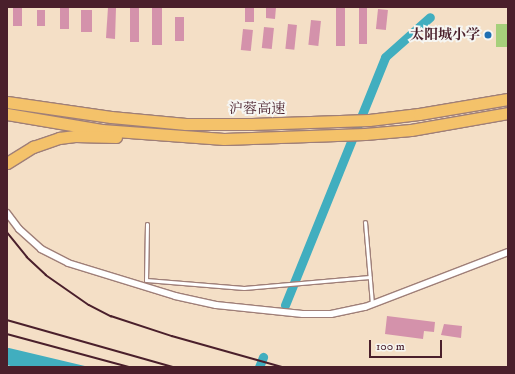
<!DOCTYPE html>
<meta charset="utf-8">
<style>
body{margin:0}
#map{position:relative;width:515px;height:374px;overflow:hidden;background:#f4dfc6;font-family:"IM FELL DW Pica","Noto Serif SC",serif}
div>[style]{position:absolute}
.green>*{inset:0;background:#a6d07b;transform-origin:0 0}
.water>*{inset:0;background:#41aebf}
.river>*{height:9px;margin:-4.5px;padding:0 4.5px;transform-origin:4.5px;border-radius:4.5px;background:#41aebf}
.building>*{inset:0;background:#d492ab;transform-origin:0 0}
.roads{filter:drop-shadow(1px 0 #9f7f78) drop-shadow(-1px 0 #9f7f78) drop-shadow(0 1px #9f7f78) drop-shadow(0 -1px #9f7f78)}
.service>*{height:3px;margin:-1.5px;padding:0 1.5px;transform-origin:1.5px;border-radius:1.5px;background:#fff}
.minor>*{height:6px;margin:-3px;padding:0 3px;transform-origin:3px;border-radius:3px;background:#fff}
.motorway>*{height:11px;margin:-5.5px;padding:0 5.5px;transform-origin:5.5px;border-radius:5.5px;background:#f4c26a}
.rail>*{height:1.5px;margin:-0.75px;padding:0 0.75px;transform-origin:0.75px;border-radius:0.75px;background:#4a1f2b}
.dots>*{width:11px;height:11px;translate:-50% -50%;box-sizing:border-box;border:2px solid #f6f6f2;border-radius:50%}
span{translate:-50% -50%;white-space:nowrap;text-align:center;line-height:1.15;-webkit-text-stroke:4px #f6f6f2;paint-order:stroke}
.poi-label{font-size:14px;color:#4a1f2b;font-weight:700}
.right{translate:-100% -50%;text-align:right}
.street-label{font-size:14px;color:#4a1f2b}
.frame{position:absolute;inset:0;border:8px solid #4a1f2b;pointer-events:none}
.scale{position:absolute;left:369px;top:340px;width:73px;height:18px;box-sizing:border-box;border:2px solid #4a1f2b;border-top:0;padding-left:5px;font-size:12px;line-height:14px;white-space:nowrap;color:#4a1f2b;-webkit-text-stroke:3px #f6f6f2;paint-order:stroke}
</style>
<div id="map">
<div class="green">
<div style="left:496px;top:24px;width:12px;height:23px"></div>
</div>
<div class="water">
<div style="clip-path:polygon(7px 348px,9px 348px,89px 367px,14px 367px,7px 365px)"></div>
</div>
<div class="river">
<div style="left:285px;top:305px;width:267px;rotate:-68deg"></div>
<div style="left:385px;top:57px;width:60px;rotate:-41.6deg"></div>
<div style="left:259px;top:367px;width:11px;rotate:-68deg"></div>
</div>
<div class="building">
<div style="left:13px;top:7px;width:9px;height:19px"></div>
<div style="left:60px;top:7px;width:9px;height:22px"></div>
<div style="clip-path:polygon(108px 7px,116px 7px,115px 39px,106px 38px)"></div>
<div style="left:130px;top:7px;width:9px;height:35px"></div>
<div style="left:245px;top:7px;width:9px;height:15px"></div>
<div style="clip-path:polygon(266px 7px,276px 7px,275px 19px,266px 18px)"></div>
<div style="left:336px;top:7px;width:9px;height:39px"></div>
<div style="left:359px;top:7px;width:8px;height:37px"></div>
<div style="left:152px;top:8px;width:10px;height:37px"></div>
<div style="left:378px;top:9px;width:10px;height:20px;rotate:6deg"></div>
<div style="left:37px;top:10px;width:8px;height:16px"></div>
<div style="left:81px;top:10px;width:11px;height:22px"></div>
<div style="left:175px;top:17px;width:9px;height:24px"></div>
<div style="left:311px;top:20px;width:10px;height:25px;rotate:6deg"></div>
<div style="left:288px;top:24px;width:9px;height:25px;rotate:6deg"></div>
<div style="left:264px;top:27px;width:10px;height:21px;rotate:6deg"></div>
<div style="left:243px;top:29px;width:10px;height:21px;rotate:6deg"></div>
<div style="clip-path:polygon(387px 316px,435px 322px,434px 332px,424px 331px,423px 339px,385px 334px)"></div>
<div style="clip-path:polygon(444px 324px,462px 326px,461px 338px,441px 335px)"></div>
</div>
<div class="roads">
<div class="service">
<div style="left:365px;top:222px;width:82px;rotate:85.1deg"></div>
<div style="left:147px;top:224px;width:56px;rotate:91deg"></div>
<div style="left:146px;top:280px;width:98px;rotate:4.7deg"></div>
<div style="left:244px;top:288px;width:126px;rotate:-5deg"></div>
</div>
<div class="minor">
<div style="left:7px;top:213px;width:20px;rotate:53deg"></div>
<div style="left:19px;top:229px;width:30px;rotate:42deg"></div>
<div style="left:41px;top:249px;width:30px;rotate:27deg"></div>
<div style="left:68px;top:263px;width:112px;rotate:17.1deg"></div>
<div style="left:175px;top:296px;width:42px;rotate:12.4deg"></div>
<div style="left:216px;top:305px;width:87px;rotate:5.9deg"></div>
<div style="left:303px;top:314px;width:28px"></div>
<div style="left:331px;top:314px;width:35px;rotate:-12deg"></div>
<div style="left:365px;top:307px;width:153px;rotate:-21deg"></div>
</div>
<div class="motorway">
<div style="left:7px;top:102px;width:105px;rotate:8.2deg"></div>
<div style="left:111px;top:117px;width:75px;rotate:5.3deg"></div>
<div style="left:186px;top:124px;width:66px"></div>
<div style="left:252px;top:124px;width:117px;rotate:-2deg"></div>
<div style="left:369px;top:120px;width:50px;rotate:-6.8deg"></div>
<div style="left:419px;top:114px;width:90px;rotate:-9.6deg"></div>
<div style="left:7px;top:114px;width:96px;rotate:9.6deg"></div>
<div style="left:102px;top:130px;width:122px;rotate:4.2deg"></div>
<div style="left:224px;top:139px;width:141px;rotate:-2deg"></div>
<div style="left:365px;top:134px;width:46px;rotate:-5deg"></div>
<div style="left:411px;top:130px;width:98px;rotate:-9.9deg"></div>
<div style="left:7px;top:163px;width:31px;rotate:-32deg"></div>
<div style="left:33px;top:147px;width:28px;rotate:-19deg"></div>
<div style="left:59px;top:138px;width:16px;rotate:-7deg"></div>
<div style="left:75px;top:136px;width:41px;rotate:1.4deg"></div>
</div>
</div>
<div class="rail">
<div style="left:7px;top:232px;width:32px;rotate:51deg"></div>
<div style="left:27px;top:257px;width:26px;rotate:43deg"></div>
<div style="left:46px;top:275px;width:52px;rotate:34.9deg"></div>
<div style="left:89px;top:305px;width:25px;rotate:27deg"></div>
<div style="left:111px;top:316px;width:64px;rotate:18.2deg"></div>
<div style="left:172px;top:336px;width:114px;rotate:15.7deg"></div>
<div style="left:7px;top:320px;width:173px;rotate:15.8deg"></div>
<div style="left:7px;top:334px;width:126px;rotate:15.1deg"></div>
</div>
<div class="dots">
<div style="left:488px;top:35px;background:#1f6fb2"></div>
</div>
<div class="poi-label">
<span class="right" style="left:480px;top:35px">太阳城小学</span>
</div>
<div class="street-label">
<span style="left:257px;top:109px">沪蓉高速</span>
</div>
<div class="frame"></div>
<div class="scale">100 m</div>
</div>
